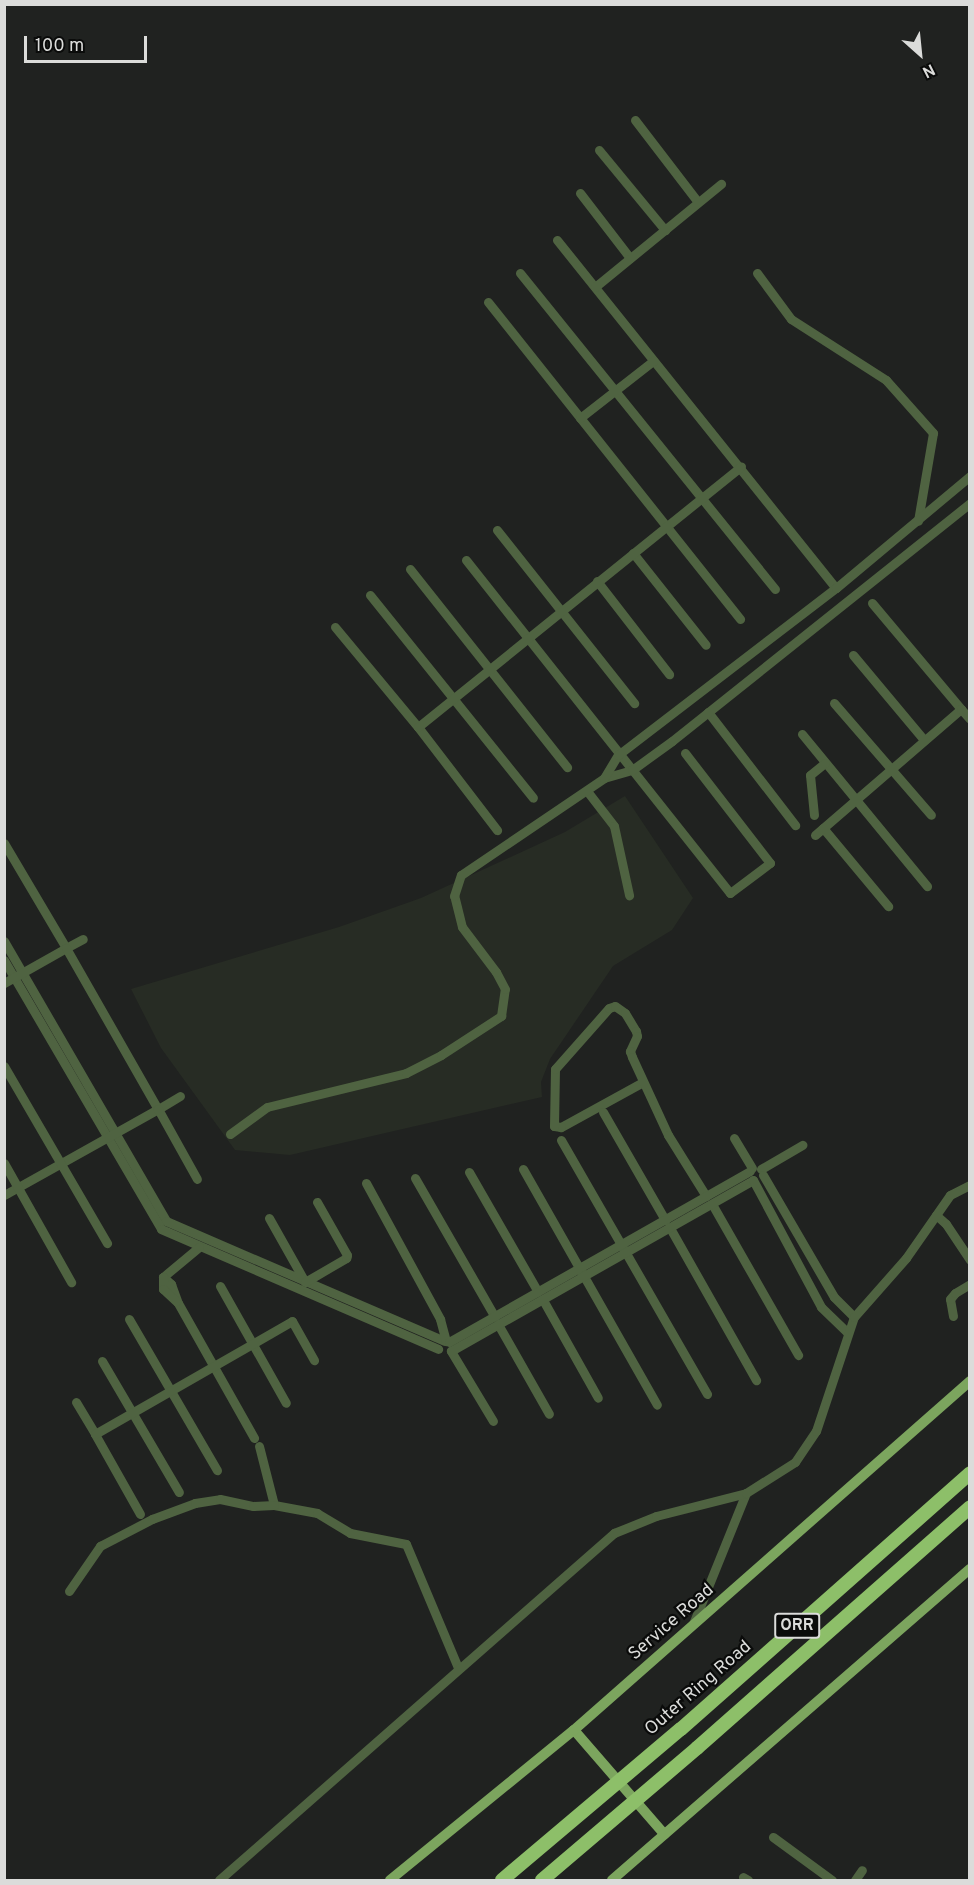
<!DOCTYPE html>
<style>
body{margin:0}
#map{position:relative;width:974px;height:1885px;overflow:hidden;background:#202220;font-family:Overpass,sans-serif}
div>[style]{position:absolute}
.built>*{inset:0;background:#272c24}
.minor>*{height:9px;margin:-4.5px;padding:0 4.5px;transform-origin:4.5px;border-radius:4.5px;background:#4f6341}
.major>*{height:10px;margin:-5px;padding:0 5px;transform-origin:5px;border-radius:5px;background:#7ca55e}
.highway>*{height:14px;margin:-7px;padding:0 7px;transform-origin:7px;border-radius:7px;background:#8dbf69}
span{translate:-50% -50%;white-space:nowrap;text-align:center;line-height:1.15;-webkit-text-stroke:4.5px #0a0b0a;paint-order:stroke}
.shield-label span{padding:2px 4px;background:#0a0b0a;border:2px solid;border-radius:4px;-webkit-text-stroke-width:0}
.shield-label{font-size:16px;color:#dbdcda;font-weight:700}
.street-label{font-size:18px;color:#dbdcda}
.frame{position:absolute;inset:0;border:6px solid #dbdcda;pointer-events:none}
.north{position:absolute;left:890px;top:24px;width:60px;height:60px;-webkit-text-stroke:4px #0a0b0a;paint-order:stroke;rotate:153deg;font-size:16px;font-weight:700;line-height:24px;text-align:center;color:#dbdcda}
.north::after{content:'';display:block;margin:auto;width:21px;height:27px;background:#dbdcda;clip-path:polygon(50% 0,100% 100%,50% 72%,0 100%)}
.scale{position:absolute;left:24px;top:36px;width:123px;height:27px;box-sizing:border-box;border:3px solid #dbdcda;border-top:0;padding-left:8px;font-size:18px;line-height:21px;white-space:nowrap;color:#dbdcda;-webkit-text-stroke:4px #0a0b0a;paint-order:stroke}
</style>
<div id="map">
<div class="built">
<div style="clip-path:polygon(625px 796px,693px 898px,672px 930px,613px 966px,550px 1059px,541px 1082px,542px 1097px,290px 1155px,235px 1150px,161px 1048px,131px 989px,339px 927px,421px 898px,565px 832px)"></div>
</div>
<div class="minor">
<div style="left:635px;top:120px;width:103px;rotate:52.5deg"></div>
<div style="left:599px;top:150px;width:104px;rotate:50.5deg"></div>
<div style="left:580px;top:193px;width:82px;rotate:52.4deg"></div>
<div style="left:557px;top:240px;width:446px;rotate:51.3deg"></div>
<div style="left:520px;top:273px;width:406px;rotate:51.1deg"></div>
<div style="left:757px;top:273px;width:57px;rotate:53.5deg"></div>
<div style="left:791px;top:319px;width:113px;rotate:32.7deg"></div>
<div style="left:886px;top:380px;width:71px;rotate:48.4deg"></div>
<div style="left:933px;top:433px;width:89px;rotate:99.7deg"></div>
<div style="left:595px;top:287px;width:163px;rotate:-39.3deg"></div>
<div style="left:488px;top:302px;width:405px;rotate:51.5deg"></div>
<div style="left:580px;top:418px;width:93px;rotate:-38deg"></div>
<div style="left:497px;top:530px;width:221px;rotate:51.6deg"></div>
<div style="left:633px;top:553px;width:117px;rotate:51.6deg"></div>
<div style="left:466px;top:560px;width:425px;rotate:51.6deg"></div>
<div style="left:730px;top:893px;width:50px;rotate:-36.9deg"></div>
<div style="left:770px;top:863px;width:139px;rotate:-127.7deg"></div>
<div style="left:410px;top:569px;width:253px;rotate:51.6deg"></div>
<div style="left:597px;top:581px;width:118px;rotate:52.3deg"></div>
<div style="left:370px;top:595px;width:260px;rotate:51.2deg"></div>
<div style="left:872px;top:603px;width:138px;rotate:50deg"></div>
<div style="left:335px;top:627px;width:130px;rotate:50.3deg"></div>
<div style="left:418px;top:727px;width:130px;rotate:52.5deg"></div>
<div style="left:853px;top:655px;width:111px;rotate:50.1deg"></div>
<div style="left:834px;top:703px;width:148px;rotate:49.1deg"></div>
<div style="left:708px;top:712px;width:143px;rotate:52.4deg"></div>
<div style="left:418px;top:727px;width:415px;rotate:-38.9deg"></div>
<div style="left:802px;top:734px;width:197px;rotate:50.6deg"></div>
<div style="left:604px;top:778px;width:29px;rotate:-16deg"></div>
<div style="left:632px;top:770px;width:49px;rotate:-35.9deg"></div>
<div style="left:672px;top:741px;width:381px;rotate:-38.6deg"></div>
<div style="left:587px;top:791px;width:44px;rotate:52.4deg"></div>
<div style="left:614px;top:826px;width:71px;rotate:77.7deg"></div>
<div style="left:814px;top:815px;width:40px;rotate:-95.7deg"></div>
<div style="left:810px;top:775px;width:19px;rotate:-39deg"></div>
<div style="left:823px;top:828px;width:102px;rotate:50.2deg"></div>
<div style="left:815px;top:835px;width:193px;rotate:-40.8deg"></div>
<div style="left:961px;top:709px;width:13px;rotate:48deg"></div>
<div style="left:4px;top:843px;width:122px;rotate:59.4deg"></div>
<div style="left:66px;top:948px;width:19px;rotate:-28deg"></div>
<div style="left:4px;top:941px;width:323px;rotate:59.9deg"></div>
<div style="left:166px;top:1221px;width:303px;rotate:23.3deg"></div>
<div style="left:4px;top:960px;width:311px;rotate:59.7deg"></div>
<div style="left:161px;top:1229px;width:302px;rotate:23.4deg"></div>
<div style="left:4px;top:983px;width:71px;rotate:-29.4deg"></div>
<div style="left:66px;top:948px;width:185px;rotate:60.3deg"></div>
<div style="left:158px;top:1109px;width:176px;rotate:150.8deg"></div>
<div style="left:4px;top:1066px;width:205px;rotate:59.8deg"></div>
<div style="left:643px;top:1082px;width:94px;rotate:151.2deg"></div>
<div style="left:561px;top:1127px;width:7px;rotate:-172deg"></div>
<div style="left:554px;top:1126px;width:57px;rotate:-89deg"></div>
<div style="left:555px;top:1069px;width:81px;rotate:-48.5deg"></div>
<div style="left:609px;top:1008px;width:6px;rotate:-18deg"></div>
<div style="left:615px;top:1006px;width:12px;rotate:35deg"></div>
<div style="left:625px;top:1013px;width:21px;rotate:59deg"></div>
<div style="left:636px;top:1031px;width:5px;rotate:79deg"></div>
<div style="left:637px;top:1036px;width:17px;rotate:115deg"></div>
<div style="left:630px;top:1051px;width:6px;rotate:72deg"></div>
<div style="left:632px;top:1057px;width:86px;rotate:65.2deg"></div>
<div style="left:668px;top:1135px;width:72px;rotate:58.1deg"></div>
<div style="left:180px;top:1096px;width:26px;rotate:149deg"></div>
<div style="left:158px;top:1109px;width:80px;rotate:60.9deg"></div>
<div style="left:603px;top:1112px;width:125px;rotate:60.1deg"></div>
<div style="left:230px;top:1134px;width:46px;rotate:-36.1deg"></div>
<div style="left:267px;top:1107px;width:143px;rotate:-13.7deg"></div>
<div style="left:406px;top:1073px;width:39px;rotate:-27deg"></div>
<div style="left:441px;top:1055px;width:72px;rotate:-33deg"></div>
<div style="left:501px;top:1016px;width:27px;rotate:-82deg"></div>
<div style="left:505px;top:989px;width:19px;rotate:-118deg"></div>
<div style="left:496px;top:972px;width:56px;rotate:-127.1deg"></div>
<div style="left:462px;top:927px;width:32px;rotate:-104deg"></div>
<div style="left:454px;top:896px;width:22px;rotate:-72deg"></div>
<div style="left:461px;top:875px;width:173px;rotate:-34.1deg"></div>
<div style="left:604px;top:778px;width:27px;rotate:-59deg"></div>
<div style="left:618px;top:755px;width:275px;rotate:-37.5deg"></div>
<div style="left:836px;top:588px;width:175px;rotate:-39.9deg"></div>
<div style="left:734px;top:1138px;width:35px;rotate:59deg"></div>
<div style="left:561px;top:1140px;width:293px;rotate:60.1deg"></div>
<div style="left:4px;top:1163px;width:137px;rotate:60.6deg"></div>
<div style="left:523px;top:1169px;width:271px;rotate:60.4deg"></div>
<div style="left:761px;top:1169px;width:48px;rotate:-30.3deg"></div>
<div style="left:469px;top:1172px;width:138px;rotate:60.1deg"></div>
<div style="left:763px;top:1175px;width:141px;rotate:59.8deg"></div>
<div style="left:834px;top:1297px;width:28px;rotate:45deg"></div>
<div style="left:415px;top:1178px;width:160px;rotate:60.1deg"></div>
<div style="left:366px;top:1183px;width:155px;rotate:61.4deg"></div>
<div style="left:440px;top:1319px;width:23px;rotate:75deg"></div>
<div style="left:712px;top:1204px;width:174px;rotate:60.3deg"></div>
<div style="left:936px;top:1215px;width:13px;rotate:42deg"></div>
<div style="left:946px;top:1224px;width:43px;rotate:56.3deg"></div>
<div style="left:269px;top:1218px;width:73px;rotate:60.6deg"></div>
<div style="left:305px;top:1282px;width:48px;rotate:-30.3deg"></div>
<div style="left:346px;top:1258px;width:3px;rotate:-72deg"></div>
<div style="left:347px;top:1255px;width:61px;rotate:-119.5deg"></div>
<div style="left:670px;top:1228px;width:175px;rotate:60.5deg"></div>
<div style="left:199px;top:1247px;width:47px;rotate:140.2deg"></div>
<div style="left:163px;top:1277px;width:11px;rotate:41deg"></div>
<div style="left:171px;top:1284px;width:20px;rotate:70deg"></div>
<div style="left:178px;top:1303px;width:155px;rotate:60.6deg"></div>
<div style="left:163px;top:1277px;width:12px;rotate:90deg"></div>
<div style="left:163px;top:1289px;width:18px;rotate:43deg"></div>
<div style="left:220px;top:1286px;width:134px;rotate:60.6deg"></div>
<div style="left:543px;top:1300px;width:112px;rotate:60.7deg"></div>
<div style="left:953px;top:1316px;width:17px;rotate:-100deg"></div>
<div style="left:950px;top:1299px;width:8px;rotate:-50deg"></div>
<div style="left:955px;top:1293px;width:17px;rotate:-31deg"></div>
<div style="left:129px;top:1319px;width:175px;rotate:59.8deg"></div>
<div style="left:499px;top:1326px;width:101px;rotate:60.4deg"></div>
<div style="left:449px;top:1342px;width:346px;rotate:-29.6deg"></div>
<div style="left:102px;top:1361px;width:152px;rotate:59.6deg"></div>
<div style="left:76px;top:1402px;width:37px;rotate:59deg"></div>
<div style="left:493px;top:1421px;width:82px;rotate:-121deg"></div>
<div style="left:451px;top:1351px;width:347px;rotate:-29.5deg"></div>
<div style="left:753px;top:1180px;width:144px;rotate:61.8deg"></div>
<div style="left:821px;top:1307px;width:36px;rotate:44deg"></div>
<div style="left:259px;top:1446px;width:61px;rotate:75.7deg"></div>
<div style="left:274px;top:1505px;width:44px;rotate:10.5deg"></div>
<div style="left:317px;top:1513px;width:39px;rotate:31deg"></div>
<div style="left:350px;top:1533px;width:57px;rotate:11.1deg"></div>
<div style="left:406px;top:1544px;width:134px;rotate:67.2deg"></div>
<div style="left:140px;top:1514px;width:92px;rotate:-119.4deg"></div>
<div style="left:95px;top:1434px;width:227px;rotate:-29.8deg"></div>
<div style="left:292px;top:1321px;width:45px;rotate:60.6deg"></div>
<div style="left:69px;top:1591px;width:55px;rotate:-55.4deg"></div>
<div style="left:100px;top:1546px;width:59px;rotate:-27.4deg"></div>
<div style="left:152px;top:1519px;width:46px;rotate:-20.4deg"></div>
<div style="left:195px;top:1503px;width:25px;rotate:-9deg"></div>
<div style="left:220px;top:1499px;width:34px;rotate:12deg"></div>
<div style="left:253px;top:1506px;width:21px;rotate:-3deg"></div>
<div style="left:693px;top:1624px;width:141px;rotate:-68deg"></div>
<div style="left:773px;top:1837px;width:73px;rotate:36.1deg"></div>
<div style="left:743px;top:1877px;width:6px;rotate:31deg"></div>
<div style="left:219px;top:1880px;width:526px;rotate:-41.3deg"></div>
<div style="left:614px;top:1533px;width:45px;rotate:-22deg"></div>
<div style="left:656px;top:1516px;width:93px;rotate:-14.3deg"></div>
<div style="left:746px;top:1493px;width:58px;rotate:-32.3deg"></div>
<div style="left:795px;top:1462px;width:37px;rotate:-56deg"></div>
<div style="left:816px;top:1431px;width:120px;rotate:-71.6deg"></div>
<div style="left:854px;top:1317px;width:79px;rotate:-48.6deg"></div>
<div style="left:906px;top:1258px;width:77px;rotate:-55.1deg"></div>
<div style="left:950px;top:1195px;width:22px;rotate:-27deg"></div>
<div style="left:855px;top:1880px;width:12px;rotate:-55deg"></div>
</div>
<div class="major">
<div style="left:574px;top:1730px;width:138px;rotate:49.1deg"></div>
<div style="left:390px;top:1880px;width:237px;rotate:-39.2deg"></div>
<div style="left:574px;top:1730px;width:528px;rotate:-41.39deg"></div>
<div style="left:612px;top:1880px;width:474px;rotate:-41deg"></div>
</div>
<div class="highway">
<div style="left:502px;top:1880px;width:234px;rotate:-40.2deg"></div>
<div style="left:681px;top:1729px;width:386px;rotate:-41.5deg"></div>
<div style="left:542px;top:1880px;width:204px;rotate:-40.4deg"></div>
<div style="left:697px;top:1748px;width:364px;rotate:-41.4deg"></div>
</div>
<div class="shield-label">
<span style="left:797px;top:1626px">ORR</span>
</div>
<div class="street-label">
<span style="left:672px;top:1623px;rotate:-41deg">Service Road</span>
<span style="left:699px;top:1689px;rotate:-41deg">Outer Ring Road</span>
</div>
<div class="frame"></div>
<div class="north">N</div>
<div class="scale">100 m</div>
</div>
